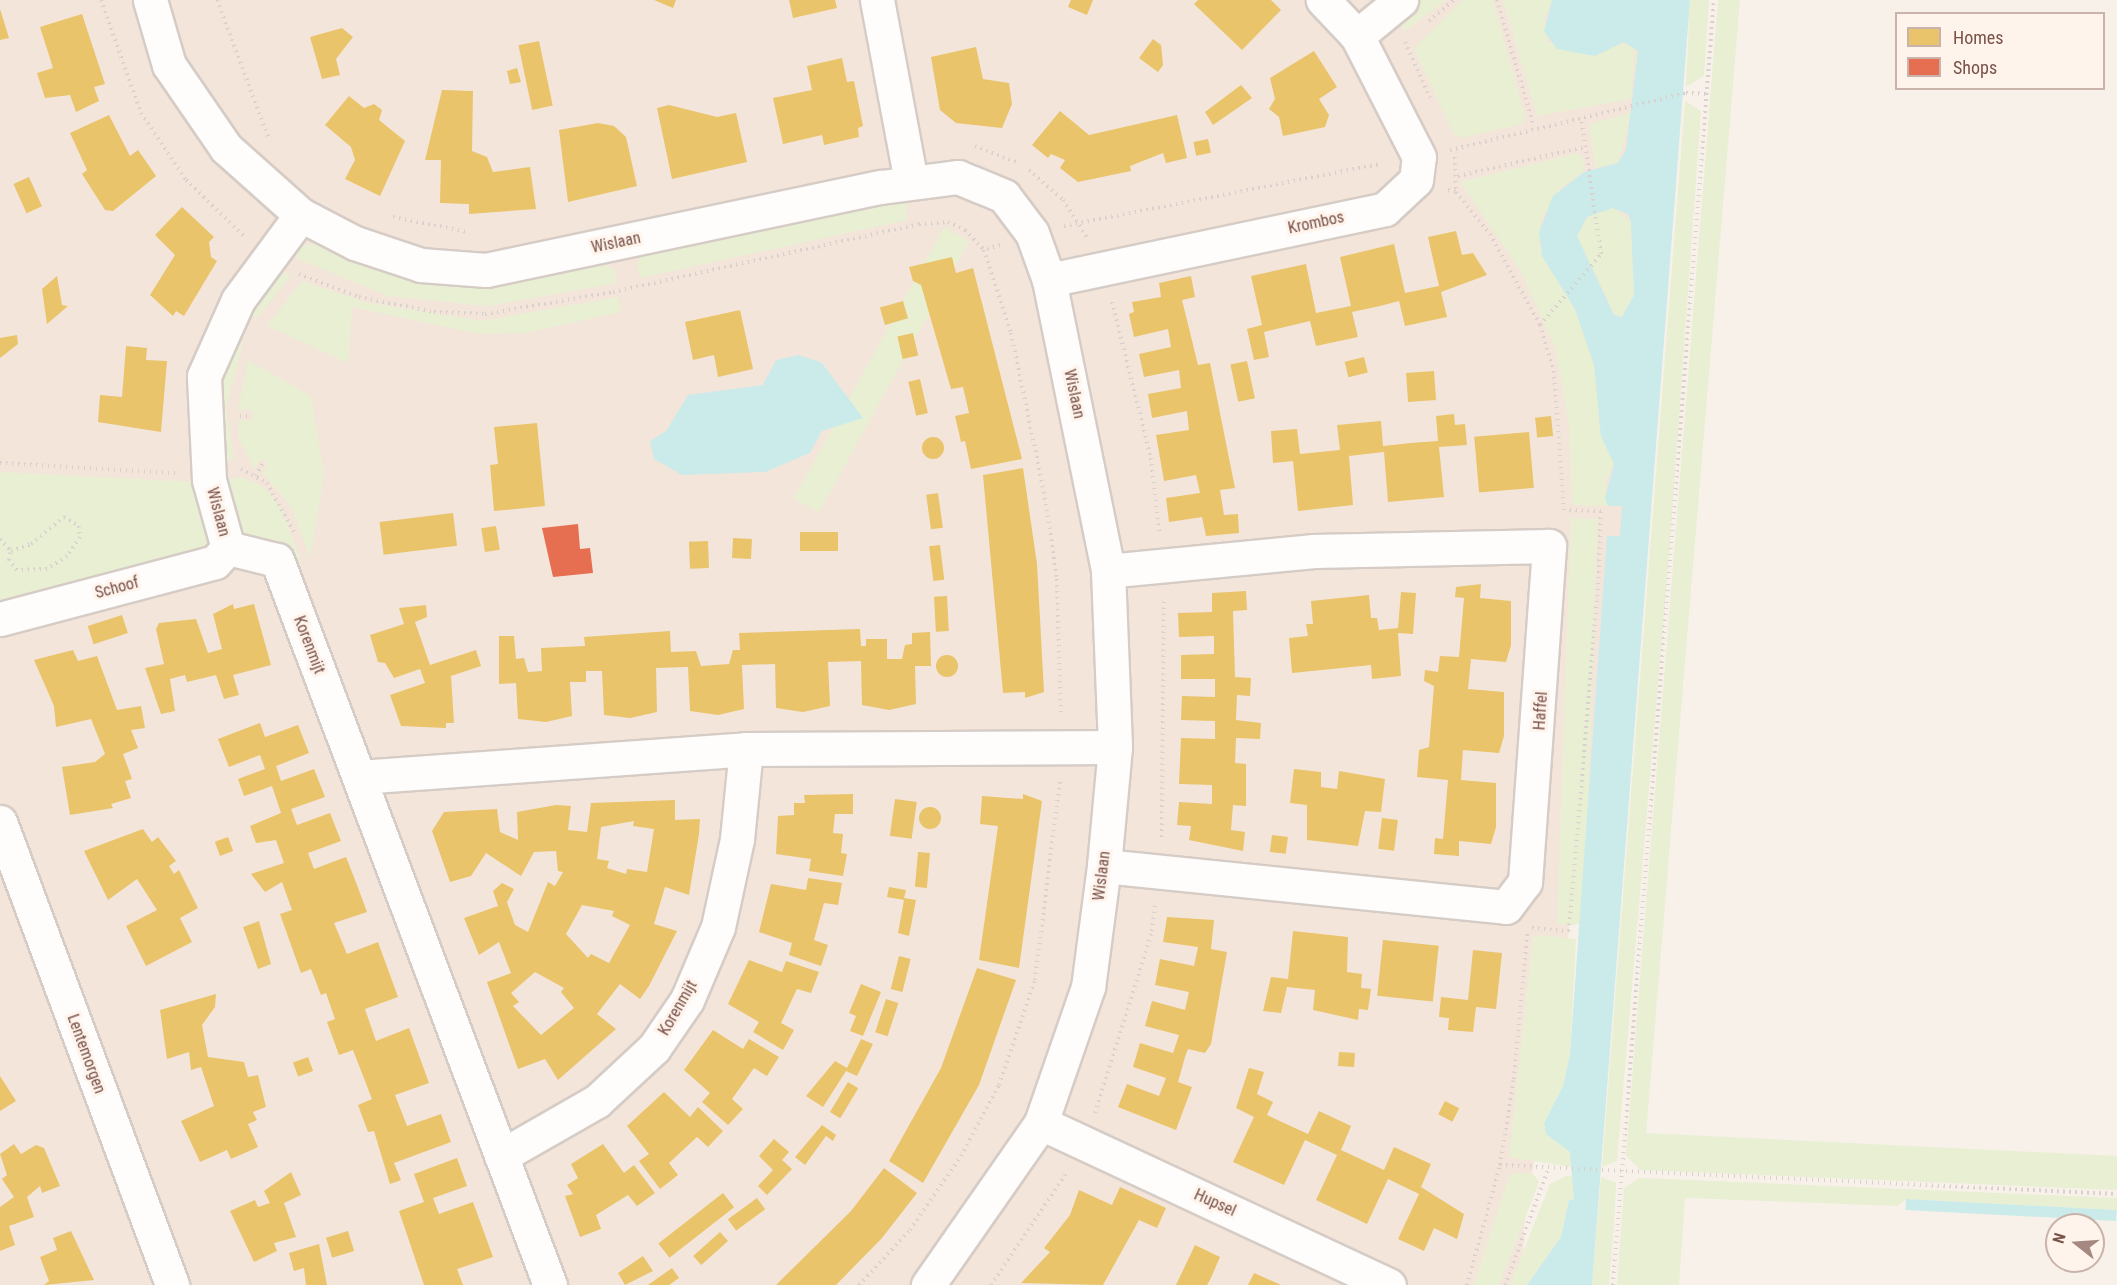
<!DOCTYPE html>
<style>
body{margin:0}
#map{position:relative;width:2117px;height:1285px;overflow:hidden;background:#f8f1ea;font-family:"Roboto Condensed",sans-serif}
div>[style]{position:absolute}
.residential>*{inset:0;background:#f4e5da}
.green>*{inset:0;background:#e8efd3;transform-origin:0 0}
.water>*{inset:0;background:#caebe9;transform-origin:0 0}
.homes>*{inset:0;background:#e9c46a;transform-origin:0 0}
.round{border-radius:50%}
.shops>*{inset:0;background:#e76f51}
.path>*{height:4px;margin-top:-2px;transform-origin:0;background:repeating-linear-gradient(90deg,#dad0cd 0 1.5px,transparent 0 6px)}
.roads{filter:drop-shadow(2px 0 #d6ccc6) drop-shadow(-2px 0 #d6ccc6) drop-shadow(0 2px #d6ccc6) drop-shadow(0 -2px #d6ccc6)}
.minor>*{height:33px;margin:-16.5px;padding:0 16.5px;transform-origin:16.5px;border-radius:16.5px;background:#fefdfc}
span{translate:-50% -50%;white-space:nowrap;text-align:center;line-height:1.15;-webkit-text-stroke:6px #fff4ec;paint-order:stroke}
.street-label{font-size:16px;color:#785148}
.legend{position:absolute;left:1895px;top:12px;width:210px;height:78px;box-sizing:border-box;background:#fff4ec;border:2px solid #c9b3aa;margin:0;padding:8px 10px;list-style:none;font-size:18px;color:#785148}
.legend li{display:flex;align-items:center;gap:12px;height:30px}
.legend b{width:30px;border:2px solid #c9b3aa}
.north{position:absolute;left:2045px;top:1213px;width:60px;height:60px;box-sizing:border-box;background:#fff4ec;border:2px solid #c9b3aa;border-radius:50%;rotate:287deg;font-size:16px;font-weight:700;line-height:24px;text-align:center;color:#785148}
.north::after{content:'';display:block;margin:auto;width:21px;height:27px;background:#a58981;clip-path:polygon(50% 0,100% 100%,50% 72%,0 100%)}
</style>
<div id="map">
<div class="residential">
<div style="clip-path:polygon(0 0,1641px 0,1625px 556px,1524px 1227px,1523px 1285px,0 1285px)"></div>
</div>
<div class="green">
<div style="clip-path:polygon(1419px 0,1446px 0,1405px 31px,1397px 18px)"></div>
<div style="clip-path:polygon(1462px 0,1493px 0,1525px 117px,1521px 124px,1462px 138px,1454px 135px,1414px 48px)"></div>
<div style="clip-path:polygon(1503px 0,1552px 0,1544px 19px,1548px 42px,1595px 56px,1616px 44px,1635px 45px,1631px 99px,1537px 116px)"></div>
<div style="clip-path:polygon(1690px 0,1709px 0,1704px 76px,1686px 87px)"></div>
<div style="clip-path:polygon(1718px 0,1740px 0,1646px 1133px,2117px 1156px,2117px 1190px,1640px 1170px,1626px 1155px)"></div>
<div style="clip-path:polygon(1685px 101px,1701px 111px,1669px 556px,1617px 1161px,1602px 1167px)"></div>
<div style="clip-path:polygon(1631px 113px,1618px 163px,1595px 168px,1589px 124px)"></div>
<div style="clip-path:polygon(1577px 153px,1583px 157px,1584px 172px,1562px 187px,1541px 219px,1539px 243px,1575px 309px,1594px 365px,1601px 435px,1614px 464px,1605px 482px,1608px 506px,1572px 505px,1569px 423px,1555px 347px,1519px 268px,1460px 182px)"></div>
<div style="clip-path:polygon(907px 200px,907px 220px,640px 278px,637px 263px,643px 255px)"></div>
<div style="clip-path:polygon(1613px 207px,1631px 222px,1634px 295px,1622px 317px,1615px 315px,1577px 236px,1587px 217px)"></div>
<div style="left:944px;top:227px;width:29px;height:310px;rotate:29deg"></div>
<div style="clip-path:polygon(313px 243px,400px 277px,448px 285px,488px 288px,605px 265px,614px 269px,617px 283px,488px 306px,388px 296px,296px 258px,300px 247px)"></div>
<div style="clip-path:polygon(278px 270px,291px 276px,255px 320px,250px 304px)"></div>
<div style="clip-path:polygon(302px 281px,365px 302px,481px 321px,618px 297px,621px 312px,525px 333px,479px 334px,352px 307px,348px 363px,267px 326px)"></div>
<div style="clip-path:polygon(243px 342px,226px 407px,234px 458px,222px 466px,214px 405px,227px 347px)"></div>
<div style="clip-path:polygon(248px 360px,311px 396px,324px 473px,310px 559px,292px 508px,263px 473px,268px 463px,261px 459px,254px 468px,239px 439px,238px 420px,253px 420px,253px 410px,238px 410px)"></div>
<div style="clip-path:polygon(0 472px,195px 482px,214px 527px,209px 544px,193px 558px,0 606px)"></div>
<div style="clip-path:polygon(241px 477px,265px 487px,282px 510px,302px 563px,245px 536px,235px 523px,225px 480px)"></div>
<div style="left:1571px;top:518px;width:27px;height:406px;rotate:2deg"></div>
<div style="clip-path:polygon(1539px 935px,1576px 939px,1570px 1054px,1563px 1086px,1544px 1123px,1546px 1134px,1570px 1152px,1572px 1167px,1509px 1157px,1533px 937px)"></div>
<div style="clip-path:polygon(1510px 1173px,1533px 1174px,1539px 1182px,1499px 1285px,1474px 1285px)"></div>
<div style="clip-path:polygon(1566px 1176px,1576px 1177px,1574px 1201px,1569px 1200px,1561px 1237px,1527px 1285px,1510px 1285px,1550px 1184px)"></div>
<div style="clip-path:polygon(1601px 1177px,1616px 1183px,1614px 1226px,1609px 1285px,1592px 1285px)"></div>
<div style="clip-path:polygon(1640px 1178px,2117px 1198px,2117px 1210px,1925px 1200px,1906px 1199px,1898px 1206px,1685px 1198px,1679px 1285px,1617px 1285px,1624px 1188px)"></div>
</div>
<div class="water">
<div style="clip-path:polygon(evenodd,1552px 0,1690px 0,1592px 1285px,1527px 1285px,1561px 1237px,1569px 1200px,1574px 1200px,1570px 1152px,1546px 1134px,1544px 1123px,1563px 1086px,1570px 1054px,1607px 536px,1620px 536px,1622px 506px,1608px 506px,1605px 498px,1614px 464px,1601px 436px,1594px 365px,1575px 309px,1542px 256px,1539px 232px,1553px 196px,1584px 172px,1618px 163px,1626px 149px,1638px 51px,1624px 42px,1595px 56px,1557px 49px,1544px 31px,1552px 0,1613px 208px,1628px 214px,1631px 222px,1634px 295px,1622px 317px,1614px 315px,1577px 236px,1587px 217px,1613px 208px)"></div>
<div style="clip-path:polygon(799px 355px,822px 363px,863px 418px,822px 431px,810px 453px,765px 472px,682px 475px,654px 459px,650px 441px,666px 431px,688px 395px,763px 385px,776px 360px)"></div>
<div style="left:1906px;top:1199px;width:211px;height:11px;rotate:3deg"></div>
</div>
<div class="homes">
<div style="clip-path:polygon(654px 0,676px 0,673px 8px)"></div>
<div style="clip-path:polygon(789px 0,835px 0,837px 8px,793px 18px)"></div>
<div style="clip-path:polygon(1071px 0,1093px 0,1087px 15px,1068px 7px)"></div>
<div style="clip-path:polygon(1198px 0,1271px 0,1281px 10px,1242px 50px,1194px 4px)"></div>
<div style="clip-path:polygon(0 9px,9px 38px,0 40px)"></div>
<div style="clip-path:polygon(82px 14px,105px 84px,94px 87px,99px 101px,76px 112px,70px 95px,45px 98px,37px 73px,53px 68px,40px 27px)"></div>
<div style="clip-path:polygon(342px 28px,353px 37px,336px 59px,340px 75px,322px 79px,310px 37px)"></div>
<div style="clip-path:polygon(1153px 39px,1161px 45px,1163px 65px,1158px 72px,1139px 58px)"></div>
<div style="left:539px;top:41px;width:66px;height:21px;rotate:78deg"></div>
<div style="clip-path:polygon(976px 47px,983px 79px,1009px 83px,1012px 104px,1002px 128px,956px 123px,940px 110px,931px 57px)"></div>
<div style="clip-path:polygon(1314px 51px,1337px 87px,1319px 99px,1329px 115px,1325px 127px,1283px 136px,1279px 117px,1269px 109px,1275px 99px,1270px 78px)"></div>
<div style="clip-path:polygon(842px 58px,847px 82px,854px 81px,863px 126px,858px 128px,859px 137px,824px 145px,822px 135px,783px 144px,773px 98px,812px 90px,807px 66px)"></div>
<div style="clip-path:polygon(517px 68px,521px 82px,510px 84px,507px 71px)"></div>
<div style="clip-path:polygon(1241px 85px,1252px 98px,1213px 125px,1205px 112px)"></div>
<div style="clip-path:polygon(442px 90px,473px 91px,472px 151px,487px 157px,493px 172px,530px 167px,536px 209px,469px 214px,469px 204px,440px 203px,441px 160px,425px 160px)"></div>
<div style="clip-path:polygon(349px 96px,364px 108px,374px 104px,382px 110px,379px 120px,405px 141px,380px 196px,345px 179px,355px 160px,351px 147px,325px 125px)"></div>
<div style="clip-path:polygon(669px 105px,717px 117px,736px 113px,747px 162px,672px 179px,657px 108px)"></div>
<div style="clip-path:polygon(1060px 111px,1089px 135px,1177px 115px,1187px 158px,1166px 163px,1163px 153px,1130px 166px,1131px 171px,1078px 182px,1060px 168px,1065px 160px,1051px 154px,1048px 158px,1032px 145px)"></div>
<div style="clip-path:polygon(109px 115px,130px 156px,138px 150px,156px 176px,113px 211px,105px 210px,82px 174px,87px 170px,70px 133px)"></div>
<div style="clip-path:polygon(598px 123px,614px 126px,626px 137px,637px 186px,568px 202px,559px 130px)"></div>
<div style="left:1208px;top:139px;width:14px;height:15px;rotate:78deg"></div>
<div style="left:29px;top:177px;width:32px;height:17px;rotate:66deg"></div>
<div style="clip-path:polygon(182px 207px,214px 237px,209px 242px,211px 257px,217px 261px,184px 316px,176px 311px,173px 316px,150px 295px,175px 255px,155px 235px)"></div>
<div style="clip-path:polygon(1456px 231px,1462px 255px,1473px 253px,1487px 275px,1441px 292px,1447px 317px,1405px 326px,1399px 301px,1380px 306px,1352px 312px,1358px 337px,1316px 346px,1310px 321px,1264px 332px,1269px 357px,1254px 360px,1247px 329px,1262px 325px,1251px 276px,1306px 264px,1316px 313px,1351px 306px,1340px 257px,1394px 244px,1405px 293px,1439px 286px,1428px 237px)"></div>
<div style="clip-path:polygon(952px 257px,956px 273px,973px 268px,1022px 459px,971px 469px,965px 441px,961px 442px,955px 416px,969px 413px,963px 387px,951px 389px,921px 285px,913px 281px,909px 267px)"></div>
<div style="clip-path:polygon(57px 276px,62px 305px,68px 306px,47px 324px,42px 289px)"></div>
<div style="clip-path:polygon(1191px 276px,1195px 297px,1182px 300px,1198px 365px,1210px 363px,1235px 488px,1220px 490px,1224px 515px,1238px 514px,1239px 533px,1206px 536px,1202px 517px,1169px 522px,1166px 498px,1200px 493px,1196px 475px,1164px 481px,1156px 435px,1189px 430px,1187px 411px,1152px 418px,1148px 394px,1181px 388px,1179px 370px,1144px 377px,1139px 354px,1171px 347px,1168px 329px,1134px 337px,1129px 314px,1134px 312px,1132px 302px,1161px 297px,1159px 283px)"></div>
<div style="left:903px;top:301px;width:18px;height:24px;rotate:74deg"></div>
<div style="clip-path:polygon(740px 310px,753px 369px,718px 377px,714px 355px,693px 360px,685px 322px)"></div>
<div style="left:913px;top:333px;width:23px;height:16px;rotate:77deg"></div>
<div style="clip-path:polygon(17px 335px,18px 344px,0 358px,0 338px)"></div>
<div style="clip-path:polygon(126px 346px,147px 348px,146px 360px,167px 361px,161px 432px,98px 422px,100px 395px,122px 397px)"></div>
<div style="left:1364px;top:357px;width:16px;height:20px;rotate:76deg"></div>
<div style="left:1247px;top:361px;width:38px;height:17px;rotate:78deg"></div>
<div style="left:1434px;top:371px;width:29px;height:28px;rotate:86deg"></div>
<div style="left:920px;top:379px;width:35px;height:12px;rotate:77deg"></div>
<div style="clip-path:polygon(1454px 414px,1455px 425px,1465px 424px,1467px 445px,1439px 447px,1444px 497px,1388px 502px,1384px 452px,1366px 454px,1349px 456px,1353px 505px,1298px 511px,1293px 461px,1273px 463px,1271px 431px,1297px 429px,1300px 454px,1340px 450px,1337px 425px,1381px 421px,1383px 446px,1411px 443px,1438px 441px,1436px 416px)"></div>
<div style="left:1551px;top:416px;width:20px;height:16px;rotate:84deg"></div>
<div style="clip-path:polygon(537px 423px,545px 506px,494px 511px,490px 465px,498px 464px,494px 427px)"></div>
<div style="left:1529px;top:432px;width:56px;height:55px;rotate:85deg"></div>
<div class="round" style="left:922px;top:437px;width:22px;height:22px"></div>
<div style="clip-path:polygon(1023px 468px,1037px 564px,1044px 692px,1025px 698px,1025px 692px,1003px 693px,983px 475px)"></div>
<div style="left:938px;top:493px;width:35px;height:12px;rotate:82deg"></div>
<div style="left:453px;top:513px;width:33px;height:74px;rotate:83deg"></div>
<div style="left:496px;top:526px;width:24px;height:15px;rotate:81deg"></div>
<div style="left:838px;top:532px;width:19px;height:38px;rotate:90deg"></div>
<div style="left:752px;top:539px;width:20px;height:19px;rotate:93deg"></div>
<div style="left:708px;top:541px;width:27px;height:19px;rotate:88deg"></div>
<div style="left:940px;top:545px;width:35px;height:11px;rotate:83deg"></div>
<div style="clip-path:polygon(1481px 584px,1480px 598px,1511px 601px,1511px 645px,1506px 662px,1471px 659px,1468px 689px,1504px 692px,1504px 736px,1499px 753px,1463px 750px,1461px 780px,1496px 783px,1496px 827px,1491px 844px,1459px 841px,1459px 856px,1434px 854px,1435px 838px,1443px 839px,1448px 780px,1417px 777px,1419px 750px,1429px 747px,1434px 686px,1424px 681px,1425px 670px,1438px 672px,1440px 656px,1459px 657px,1464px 598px,1455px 597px,1456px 587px)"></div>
<div style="clip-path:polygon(1246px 591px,1247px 610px,1233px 611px,1235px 677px,1251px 678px,1250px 696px,1237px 695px,1236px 720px,1261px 723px,1260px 739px,1236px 738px,1235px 763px,1246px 764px,1246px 806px,1233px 805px,1231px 830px,1245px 832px,1243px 851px,1189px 840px,1191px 826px,1177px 825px,1179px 802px,1212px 804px,1212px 785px,1179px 784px,1181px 738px,1215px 739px,1215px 721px,1181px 720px,1182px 696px,1215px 697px,1215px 679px,1181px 679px,1181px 655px,1214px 654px,1214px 636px,1179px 637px,1178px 613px,1212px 612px,1212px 593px)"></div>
<div style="clip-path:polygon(1401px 592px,1416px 593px,1413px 634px,1398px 633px,1401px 676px,1372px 679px,1371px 665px,1292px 673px,1289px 638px,1308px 636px,1306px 624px,1313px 624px,1311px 601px,1369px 595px,1371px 618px,1377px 618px,1379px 630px,1398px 628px)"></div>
<div style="left:947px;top:596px;width:35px;height:13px;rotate:87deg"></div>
<div style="clip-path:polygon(233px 604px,234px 609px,254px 604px,271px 665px,233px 675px,239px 695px,224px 699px,216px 675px,187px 682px,185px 675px,170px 679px,175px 711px,161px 714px,145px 668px,164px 664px,156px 629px,159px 623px,196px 619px,208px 653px,222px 649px,213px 614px)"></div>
<div style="clip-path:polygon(426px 605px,427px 617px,415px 622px,430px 665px,476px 650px,481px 666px,451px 676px,454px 723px,446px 723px,446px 728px,401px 726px,390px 695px,425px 683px,420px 669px,394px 678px,385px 663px,378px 662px,370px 635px,404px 624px,399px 608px)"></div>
<div style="left:122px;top:615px;width:19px;height:36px;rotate:72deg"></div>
<div style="clip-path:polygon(860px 629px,861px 646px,866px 646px,866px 639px,887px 639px,887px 659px,902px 659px,905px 645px,912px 644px,912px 633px,930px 632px,931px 666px,915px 666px,916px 704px,889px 710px,862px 705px,861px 661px,828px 662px,830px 706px,803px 712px,776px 708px,775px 664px,742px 665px,744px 709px,718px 715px,690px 711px,688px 667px,656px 668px,657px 712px,630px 718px,604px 715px,602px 671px,586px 671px,586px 682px,570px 682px,572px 716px,546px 722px,518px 719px,516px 683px,499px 684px,499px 636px,514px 636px,516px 659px,524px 658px,528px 672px,542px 671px,541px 648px,585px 646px,584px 637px,670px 631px,671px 652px,696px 651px,701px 666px,729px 664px,733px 650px,740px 650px,739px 633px)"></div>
<div style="clip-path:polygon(73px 650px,78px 661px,97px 656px,117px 710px,141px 706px,145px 728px,131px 730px,138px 748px,123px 754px,132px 779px,125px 781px,131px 798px,111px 804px,113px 808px,70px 815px,62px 767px,95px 762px,105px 754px,91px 719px,56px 727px,54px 706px,34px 660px)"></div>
<div class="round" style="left:936px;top:655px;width:22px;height:22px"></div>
<div style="clip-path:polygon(260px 723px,265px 737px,298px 725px,309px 753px,276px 766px,281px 781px,314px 769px,325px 797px,291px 809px,297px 825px,330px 813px,341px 841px,308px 853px,314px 869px,346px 857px,357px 885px,367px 912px,334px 923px,347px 954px,378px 942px,398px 997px,365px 1009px,376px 1041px,409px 1028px,429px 1083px,395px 1095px,407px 1126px,441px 1114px,451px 1142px,394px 1163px,401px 1180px,390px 1184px,374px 1131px,368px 1132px,358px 1105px,372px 1099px,353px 1050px,339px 1055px,327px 1022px,335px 1019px,326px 993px,321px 995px,311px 969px,301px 973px,280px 914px,292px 910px,282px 882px,265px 892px,251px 874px,284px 863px,276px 840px,256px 843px,250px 826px,281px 813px,272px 786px,244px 796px,238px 779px,265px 769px,260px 755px,229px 767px,218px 739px)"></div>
<div style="clip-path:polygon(1294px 769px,1321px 772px,1321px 787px,1337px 789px,1339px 771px,1385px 779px,1381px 812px,1365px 811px,1358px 846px,1307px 840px,1307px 805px,1290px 803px)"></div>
<div style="clip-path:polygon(853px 794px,853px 814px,835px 814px,833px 833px,843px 834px,841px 853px,847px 854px,843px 876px,809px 871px,811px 859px,776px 854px,778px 816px,794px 815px,794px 803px,805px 803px,804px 795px)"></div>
<div style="clip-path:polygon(1023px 794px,1042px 801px,1019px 968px,979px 960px,998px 826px,980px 824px,982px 796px,1023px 799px)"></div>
<div style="left:895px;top:799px;width:22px;height:37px;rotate:8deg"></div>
<div style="clip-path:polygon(evenodd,675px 800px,675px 820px,700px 819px,699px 834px,689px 895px,665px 887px,654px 924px,677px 931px,649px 986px,640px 999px,620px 984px,597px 1014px,616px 1029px,558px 1080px,545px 1059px,518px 1069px,487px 982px,511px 973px,499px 942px,479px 955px,464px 918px,498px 906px,493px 891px,502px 883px,514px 889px,507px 902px,515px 925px,528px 932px,548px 882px,555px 886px,563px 872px,558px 871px,556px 851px,534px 852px,521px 876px,486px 853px,471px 876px,450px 882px,432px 831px,444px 812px,497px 809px,500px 832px,518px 840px,517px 812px,556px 805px,571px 806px,568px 830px,587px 832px,591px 803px,675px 800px,634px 821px,633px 826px,654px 829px,647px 872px,627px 869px,626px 874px,607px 868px,609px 861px,597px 859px,601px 827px,634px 821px,675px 800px,582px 905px,614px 911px,612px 916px,630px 925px,609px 963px,591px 954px,588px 958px,566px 934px,582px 905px,675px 800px,535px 972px,564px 988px,561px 992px,574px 1008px,541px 1035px,513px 1006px,519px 1002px,511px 993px,535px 972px)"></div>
<div class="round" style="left:919px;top:807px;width:22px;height:22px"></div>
<div style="left:1382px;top:818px;width:16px;height:31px;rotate:7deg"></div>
<div style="clip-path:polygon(143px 829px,152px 842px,158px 837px,176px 861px,169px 866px,174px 874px,179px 870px,198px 908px,180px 918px,192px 942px,146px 966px,126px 926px,157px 910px,137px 879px,108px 900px,84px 851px)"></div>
<div style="left:1272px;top:835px;width:16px;height:17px;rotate:7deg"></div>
<div style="left:228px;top:837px;width:15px;height:14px;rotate:70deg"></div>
<div style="left:918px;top:852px;width:12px;height:35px;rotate:5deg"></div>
<div style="clip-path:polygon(808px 878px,842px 883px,838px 905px,824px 903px,814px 940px,828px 945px,821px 966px,789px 955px,792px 943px,759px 932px,771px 884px,806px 890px)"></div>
<div style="clip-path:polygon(889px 887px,906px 890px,904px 898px,916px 900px,909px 936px,898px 933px,904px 900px,887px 897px)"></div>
<div style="clip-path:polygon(1167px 917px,1214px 920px,1211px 949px,1227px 952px,1211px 1044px,1205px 1053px,1188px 1049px,1185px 1057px,1178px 1082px,1192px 1087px,1176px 1130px,1118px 1107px,1127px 1084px,1159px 1096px,1166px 1078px,1133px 1067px,1140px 1043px,1173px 1053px,1179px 1035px,1145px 1026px,1152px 1001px,1185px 1010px,1189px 992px,1155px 985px,1160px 959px,1194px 966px,1198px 947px,1163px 942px)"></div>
<div style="clip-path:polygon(259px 921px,271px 964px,258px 969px,243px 927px)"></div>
<div style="clip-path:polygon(1293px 931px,1348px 937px,1347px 972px,1362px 974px,1361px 988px,1371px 989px,1368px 1010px,1359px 1009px,1358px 1020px,1313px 1010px,1315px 990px,1287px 987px,1281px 1013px,1263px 1011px,1271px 977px,1288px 979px)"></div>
<div style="left:1383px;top:940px;width:56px;height:56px;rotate:6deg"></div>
<div style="clip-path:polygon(1473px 950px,1502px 953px,1496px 1009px,1476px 1007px,1473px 1032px,1448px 1030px,1449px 1018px,1439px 1017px,1441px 997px,1468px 1000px)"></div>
<div style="left:899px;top:956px;width:12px;height:34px;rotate:14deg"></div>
<div style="clip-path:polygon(749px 960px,782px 972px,786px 961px,819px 972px,811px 993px,797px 989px,781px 1023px,794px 1030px,783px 1050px,753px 1032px,759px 1022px,728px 1004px)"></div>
<div style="clip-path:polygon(977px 968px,1016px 980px,979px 1085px,923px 1183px,889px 1161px,941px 1068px)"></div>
<div style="clip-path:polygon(861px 984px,881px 992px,863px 1036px,850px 1031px,856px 1016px,849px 1013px)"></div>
<div style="clip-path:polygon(216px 994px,215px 1007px,202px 1025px,208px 1057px,244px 1062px,248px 1077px,258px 1075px,266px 1107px,253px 1112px,257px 1120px,248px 1124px,258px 1147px,231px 1159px,227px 1150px,200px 1162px,181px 1121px,214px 1106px,201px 1067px,191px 1070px,189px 1052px,167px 1059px,160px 1010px)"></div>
<div style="left:886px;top:999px;width:13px;height:35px;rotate:18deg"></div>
<div style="clip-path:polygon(713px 1030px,743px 1049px,749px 1039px,779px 1057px,767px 1076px,754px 1068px,732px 1099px,743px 1109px,728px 1125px,702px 1102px,710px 1093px,684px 1070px)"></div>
<div style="clip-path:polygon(861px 1039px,873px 1044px,857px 1076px,846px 1071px,823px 1107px,806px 1096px,835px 1061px,847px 1068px)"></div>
<div style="left:1339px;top:1052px;width:16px;height:14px;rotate:4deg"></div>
<div style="left:308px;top:1057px;width:15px;height:16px;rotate:70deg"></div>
<div style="clip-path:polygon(1249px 1068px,1264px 1072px,1257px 1094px,1273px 1102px,1267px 1115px,1308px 1134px,1319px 1111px,1351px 1126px,1341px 1150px,1384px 1170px,1394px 1147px,1431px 1164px,1421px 1187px,1464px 1214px,1457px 1239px,1434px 1228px,1424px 1251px,1398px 1239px,1419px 1194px,1388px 1179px,1367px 1224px,1316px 1200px,1337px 1155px,1305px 1140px,1284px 1185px,1233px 1162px,1254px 1117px,1236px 1108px)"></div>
<div style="clip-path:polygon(0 1076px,16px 1101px,0 1111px)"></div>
<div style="left:848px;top:1082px;width:12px;height:35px;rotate:31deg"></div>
<div style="clip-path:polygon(664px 1092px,690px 1117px,698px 1107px,723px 1131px,708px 1147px,697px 1137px,669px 1163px,678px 1175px,660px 1189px,639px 1161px,649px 1154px,627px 1126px)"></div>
<div style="left:1445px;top:1101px;width:16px;height:15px;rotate:27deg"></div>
<div style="clip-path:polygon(822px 1125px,836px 1135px,833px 1141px,826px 1136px,805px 1165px,795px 1157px)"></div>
<div style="clip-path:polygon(774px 1139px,789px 1152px,782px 1160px,792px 1169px,767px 1195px,758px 1186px,773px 1170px,759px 1156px)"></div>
<div style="clip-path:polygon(14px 1144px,21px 1154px,36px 1145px,44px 1148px,60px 1186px,42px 1193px,40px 1186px,27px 1197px,34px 1217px,9px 1226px,15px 1245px,0 1251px,0 1207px,14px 1197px,2px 1179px,7px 1175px,0 1154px)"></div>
<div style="clip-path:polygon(603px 1144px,624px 1173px,634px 1165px,655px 1193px,637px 1206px,628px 1195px,596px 1215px,601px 1229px,580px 1237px,565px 1196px,573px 1194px,567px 1185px,578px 1178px,571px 1164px)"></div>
<div style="clip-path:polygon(457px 1158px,467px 1186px,433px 1198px,439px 1214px,473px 1202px,493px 1257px,457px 1269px,463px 1285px,424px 1285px,399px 1211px,424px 1202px,414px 1174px)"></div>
<div style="clip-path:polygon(884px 1168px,917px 1193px,882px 1238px,836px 1285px,776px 1285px,851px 1211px)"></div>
<div style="clip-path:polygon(291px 1172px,301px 1195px,284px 1203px,296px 1237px,274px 1243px,277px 1251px,254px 1262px,230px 1211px,255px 1200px,258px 1207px,270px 1203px,264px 1191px)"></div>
<div style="clip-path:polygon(1120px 1187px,1166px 1208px,1157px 1228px,1139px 1220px,1103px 1285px,1021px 1283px,1050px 1252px,1044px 1248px,1070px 1215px,1079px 1190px,1112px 1205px)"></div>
<div style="left:723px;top:1193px;width:18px;height:82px;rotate:52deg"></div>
<div style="left:757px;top:1198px;width:14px;height:36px;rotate:54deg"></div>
<div style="clip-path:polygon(71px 1231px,94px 1280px,44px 1285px,49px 1281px,40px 1257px,57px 1250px,53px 1238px)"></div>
<div style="left:348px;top:1231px;width:21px;height:23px;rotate:73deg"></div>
<div style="left:720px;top:1232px;width:12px;height:36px;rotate:48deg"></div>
<div style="clip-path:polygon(319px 1244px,327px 1285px,306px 1285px,304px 1268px,294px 1271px,289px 1253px)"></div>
<div style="clip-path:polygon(1195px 1245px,1220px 1257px,1210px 1280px,1207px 1285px,1176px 1285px)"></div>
<div style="clip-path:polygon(643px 1256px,653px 1271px,625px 1285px,618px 1273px)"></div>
<div style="clip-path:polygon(672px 1268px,679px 1278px,669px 1285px,648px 1285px)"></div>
<div style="clip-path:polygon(1254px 1273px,1281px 1285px,1248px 1285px)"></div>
</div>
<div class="shops">
<div style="clip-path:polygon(578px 524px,580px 549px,590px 548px,593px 573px,553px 577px,542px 528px)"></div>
</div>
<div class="path">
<div style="left:101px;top:0;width:120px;rotate:70.5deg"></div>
<div style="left:141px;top:113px;width:81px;rotate:56.1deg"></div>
<div style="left:186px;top:180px;width:81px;rotate:44deg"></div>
<div style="left:217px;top:0;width:148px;rotate:69.5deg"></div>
<div style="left:1497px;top:0;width:132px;rotate:73.8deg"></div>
<div style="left:1429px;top:21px;width:33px;rotate:-40deg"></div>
<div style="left:1405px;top:42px;width:61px;rotate:65.9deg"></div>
<div style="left:975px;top:146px;width:46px;rotate:21.6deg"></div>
<div style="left:1450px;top:150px;width:243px;rotate:-13.6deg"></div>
<div style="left:1686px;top:93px;width:20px;rotate:3deg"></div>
<div style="left:1455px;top:157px;width:35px;rotate:88deg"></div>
<div style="left:1029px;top:170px;width:45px;rotate:41.4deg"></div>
<div style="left:1063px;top:200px;width:46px;rotate:57.3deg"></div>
<div style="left:1458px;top:176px;width:130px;rotate:-12.9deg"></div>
<div style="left:1448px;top:190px;width:8px;rotate:14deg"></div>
<div style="left:1456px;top:192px;width:54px;rotate:51deg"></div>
<div style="left:1490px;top:234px;width:104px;rotate:61.2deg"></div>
<div style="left:1540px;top:325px;width:48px;rotate:73.1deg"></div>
<div style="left:1554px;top:371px;width:141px;rotate:85.9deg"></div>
<div style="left:393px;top:217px;width:76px;rotate:11.3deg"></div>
<div style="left:1064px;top:226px;width:323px;rotate:-11.1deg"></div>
<div style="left:1000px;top:245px;width:17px;rotate:163deg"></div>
<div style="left:984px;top:250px;width:87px;rotate:72deg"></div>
<div style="left:1011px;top:333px;width:162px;rotate:78.3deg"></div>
<div style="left:1044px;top:492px;width:88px;rotate:81.5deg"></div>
<div style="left:1057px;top:579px;width:136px;rotate:88.3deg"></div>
<div style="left:299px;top:274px;width:64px;rotate:21deg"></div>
<div style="left:359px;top:297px;width:76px;rotate:11.3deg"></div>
<div style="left:434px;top:312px;width:51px;rotate:2.2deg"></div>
<div style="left:485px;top:314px;width:130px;rotate:-9.8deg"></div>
<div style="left:613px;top:292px;width:313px;rotate:-12.5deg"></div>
<div style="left:919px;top:224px;width:29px;rotate:-4deg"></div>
<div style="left:948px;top:222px;width:19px;rotate:25deg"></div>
<div style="left:965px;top:230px;width:28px;rotate:46deg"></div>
<div style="left:1112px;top:302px;width:161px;rotate:76deg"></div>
<div style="left:1151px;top:458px;width:74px;rotate:83.8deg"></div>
<div style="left:1540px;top:325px;width:94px;rotate:-49.3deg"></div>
<div style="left:1601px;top:254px;width:138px;rotate:-98.3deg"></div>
<div style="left:240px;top:416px;width:11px"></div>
<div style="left:0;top:463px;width:176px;rotate:3.3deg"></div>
<div style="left:241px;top:469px;width:30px;rotate:28deg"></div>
<div style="left:267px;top:483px;width:56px;rotate:61.1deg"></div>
<div style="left:256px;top:476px;width:16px;rotate:-63deg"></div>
<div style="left:64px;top:517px;width:17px;rotate:31deg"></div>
<div style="left:79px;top:526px;width:11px;rotate:85deg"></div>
<div style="left:80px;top:537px;width:23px;rotate:124deg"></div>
<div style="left:67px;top:556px;width:24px;rotate:147deg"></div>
<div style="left:47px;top:569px;width:30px;rotate:178deg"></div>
<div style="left:17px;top:570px;width:13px;rotate:-129deg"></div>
<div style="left:9px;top:560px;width:9px;rotate:-77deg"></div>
<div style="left:11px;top:551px;width:21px;rotate:-19deg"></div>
<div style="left:31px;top:544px;width:43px;rotate:-39.3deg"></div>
<div style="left:0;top:539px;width:16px;rotate:47deg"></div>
<div style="left:1162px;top:837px;width:238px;rotate:-89.5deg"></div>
<div style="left:1532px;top:928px;width:37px;rotate:5deg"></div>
<div style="left:1569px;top:931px;width:359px;rotate:-85.2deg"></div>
<div style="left:1599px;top:573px;width:62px;rotate:-88.2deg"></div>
<div style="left:1601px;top:511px;width:36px;rotate:-178deg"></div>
<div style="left:1095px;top:1113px;width:191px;rotate:-72.6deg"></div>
<div style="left:1152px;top:931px;width:26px;rotate:-83deg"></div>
<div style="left:1500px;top:1165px;width:618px;rotate:2.69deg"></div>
<div style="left:859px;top:1285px;width:75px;rotate:-47.2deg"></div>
<div style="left:910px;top:1230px;width:90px;rotate:-55.4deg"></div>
<div style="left:961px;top:1156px;width:81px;rotate:-61.8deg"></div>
<div style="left:999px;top:1085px;width:111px;rotate:-71.1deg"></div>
<div style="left:1035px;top:980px;width:202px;rotate:-82.9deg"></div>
<div style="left:991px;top:1285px;width:138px;rotate:-56deg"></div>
<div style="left:1467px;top:1285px;width:124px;rotate:-74.6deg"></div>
<div style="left:1500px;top:1165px;width:87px;rotate:-80.8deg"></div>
<div style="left:1514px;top:1079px;width:148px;rotate:-84.9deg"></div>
<div style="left:1505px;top:1285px;width:123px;rotate:-69.5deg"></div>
<div style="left:1613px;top:1285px;width:1289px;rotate:-85.51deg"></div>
</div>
<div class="roads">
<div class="minor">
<div style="left:150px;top:0;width:68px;rotate:73.7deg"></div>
<div style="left:169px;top:65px;width:101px;rotate:55.5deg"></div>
<div style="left:226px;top:148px;width:101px;rotate:41.8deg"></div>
<div style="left:301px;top:215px;width:61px;rotate:27.4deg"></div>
<div style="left:355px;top:243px;width:70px;rotate:18.4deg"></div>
<div style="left:421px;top:265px;width:65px;rotate:4.4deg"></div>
<div style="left:486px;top:270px;width:404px;rotate:-11.9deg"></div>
<div style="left:881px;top:187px;width:78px;rotate:-7.4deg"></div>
<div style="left:958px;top:177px;width:50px;rotate:22.4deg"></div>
<div style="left:1004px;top:196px;width:46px;rotate:52.9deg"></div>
<div style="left:1032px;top:233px;width:50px;rotate:70.1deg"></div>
<div style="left:1049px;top:280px;width:297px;rotate:78.5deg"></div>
<div style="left:1108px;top:571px;width:176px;rotate:87.7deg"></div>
<div style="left:1115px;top:747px;width:120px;rotate:95.3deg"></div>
<div style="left:1104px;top:866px;width:122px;rotate:97.5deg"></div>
<div style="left:1088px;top:987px;width:144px;rotate:109.1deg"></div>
<div style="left:1041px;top:1123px;width:198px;rotate:124.9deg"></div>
<div style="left:877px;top:0;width:185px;rotate:79.4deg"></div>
<div style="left:1357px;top:36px;width:57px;rotate:-39.3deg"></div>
<div style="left:1049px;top:280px;width:343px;rotate:-11.9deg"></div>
<div style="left:1385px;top:209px;width:42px;rotate:-43.1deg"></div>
<div style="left:1416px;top:180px;width:23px;rotate:-83deg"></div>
<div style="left:1419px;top:157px;width:136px;rotate:-117.1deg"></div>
<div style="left:1357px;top:36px;width:50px;rotate:-133.4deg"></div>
<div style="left:228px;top:548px;width:50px;rotate:13.8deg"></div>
<div style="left:277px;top:560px;width:775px;rotate:69.37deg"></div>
<div style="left:228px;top:548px;width:71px;rotate:-105.6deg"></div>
<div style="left:209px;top:480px;width:104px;rotate:-92.8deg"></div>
<div style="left:204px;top:376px;width:83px;rotate:-65.9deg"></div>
<div style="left:238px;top:300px;width:106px;rotate:-53.5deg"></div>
<div style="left:0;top:619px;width:222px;rotate:-14.8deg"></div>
<div style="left:215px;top:562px;width:19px;rotate:-47deg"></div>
<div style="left:359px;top:777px;width:388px;rotate:-4.1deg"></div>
<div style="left:746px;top:749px;width:369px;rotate:-0.3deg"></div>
<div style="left:0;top:822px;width:494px;rotate:69.6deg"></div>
<div style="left:1104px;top:866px;width:404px;rotate:5.8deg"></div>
<div style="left:1506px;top:907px;width:31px;rotate:-53deg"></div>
<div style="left:1525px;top:882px;width:337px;rotate:-85.9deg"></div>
<div style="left:1549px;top:546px;width:235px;rotate:178.8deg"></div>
<div style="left:1314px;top:551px;width:207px;rotate:174.5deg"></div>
<div style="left:1041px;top:1123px;width:384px;rotate:25deg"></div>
<div style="left:501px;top:1156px;width:111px;rotate:-29.8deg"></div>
<div style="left:597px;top:1101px;width:78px;rotate:-42.9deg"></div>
<div style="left:654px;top:1048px;width:58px;rotate:-55.5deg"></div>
<div style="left:687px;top:1000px;width:79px;rotate:-67deg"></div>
<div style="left:718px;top:927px;width:90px;rotate:-77.8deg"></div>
<div style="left:737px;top:839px;width:90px;rotate:-84.3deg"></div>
</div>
</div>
<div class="street-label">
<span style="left:1316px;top:223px;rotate:-12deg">Krombos</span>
<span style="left:616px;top:243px;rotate:-12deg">Wislaan</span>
<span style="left:1074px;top:394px;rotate:78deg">Wislaan</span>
<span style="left:218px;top:512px;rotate:75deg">Wislaan</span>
<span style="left:117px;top:588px;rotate:-15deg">Schoof</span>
<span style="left:309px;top:645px;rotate:69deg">Korenmijt</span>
<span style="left:1541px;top:711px;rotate:-86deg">Haffel</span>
<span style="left:1102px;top:876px;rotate:-83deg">Wislaan</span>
<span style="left:678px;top:1008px;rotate:-60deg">Korenmijt</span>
<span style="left:86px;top:1054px;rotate:70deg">Lentemorgen</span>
<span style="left:1215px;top:1203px;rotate:24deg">Hupsel</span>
</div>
<ul class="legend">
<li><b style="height:16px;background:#e9c46a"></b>Homes</li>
<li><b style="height:16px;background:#e76f51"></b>Shops</li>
</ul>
<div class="north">N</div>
</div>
